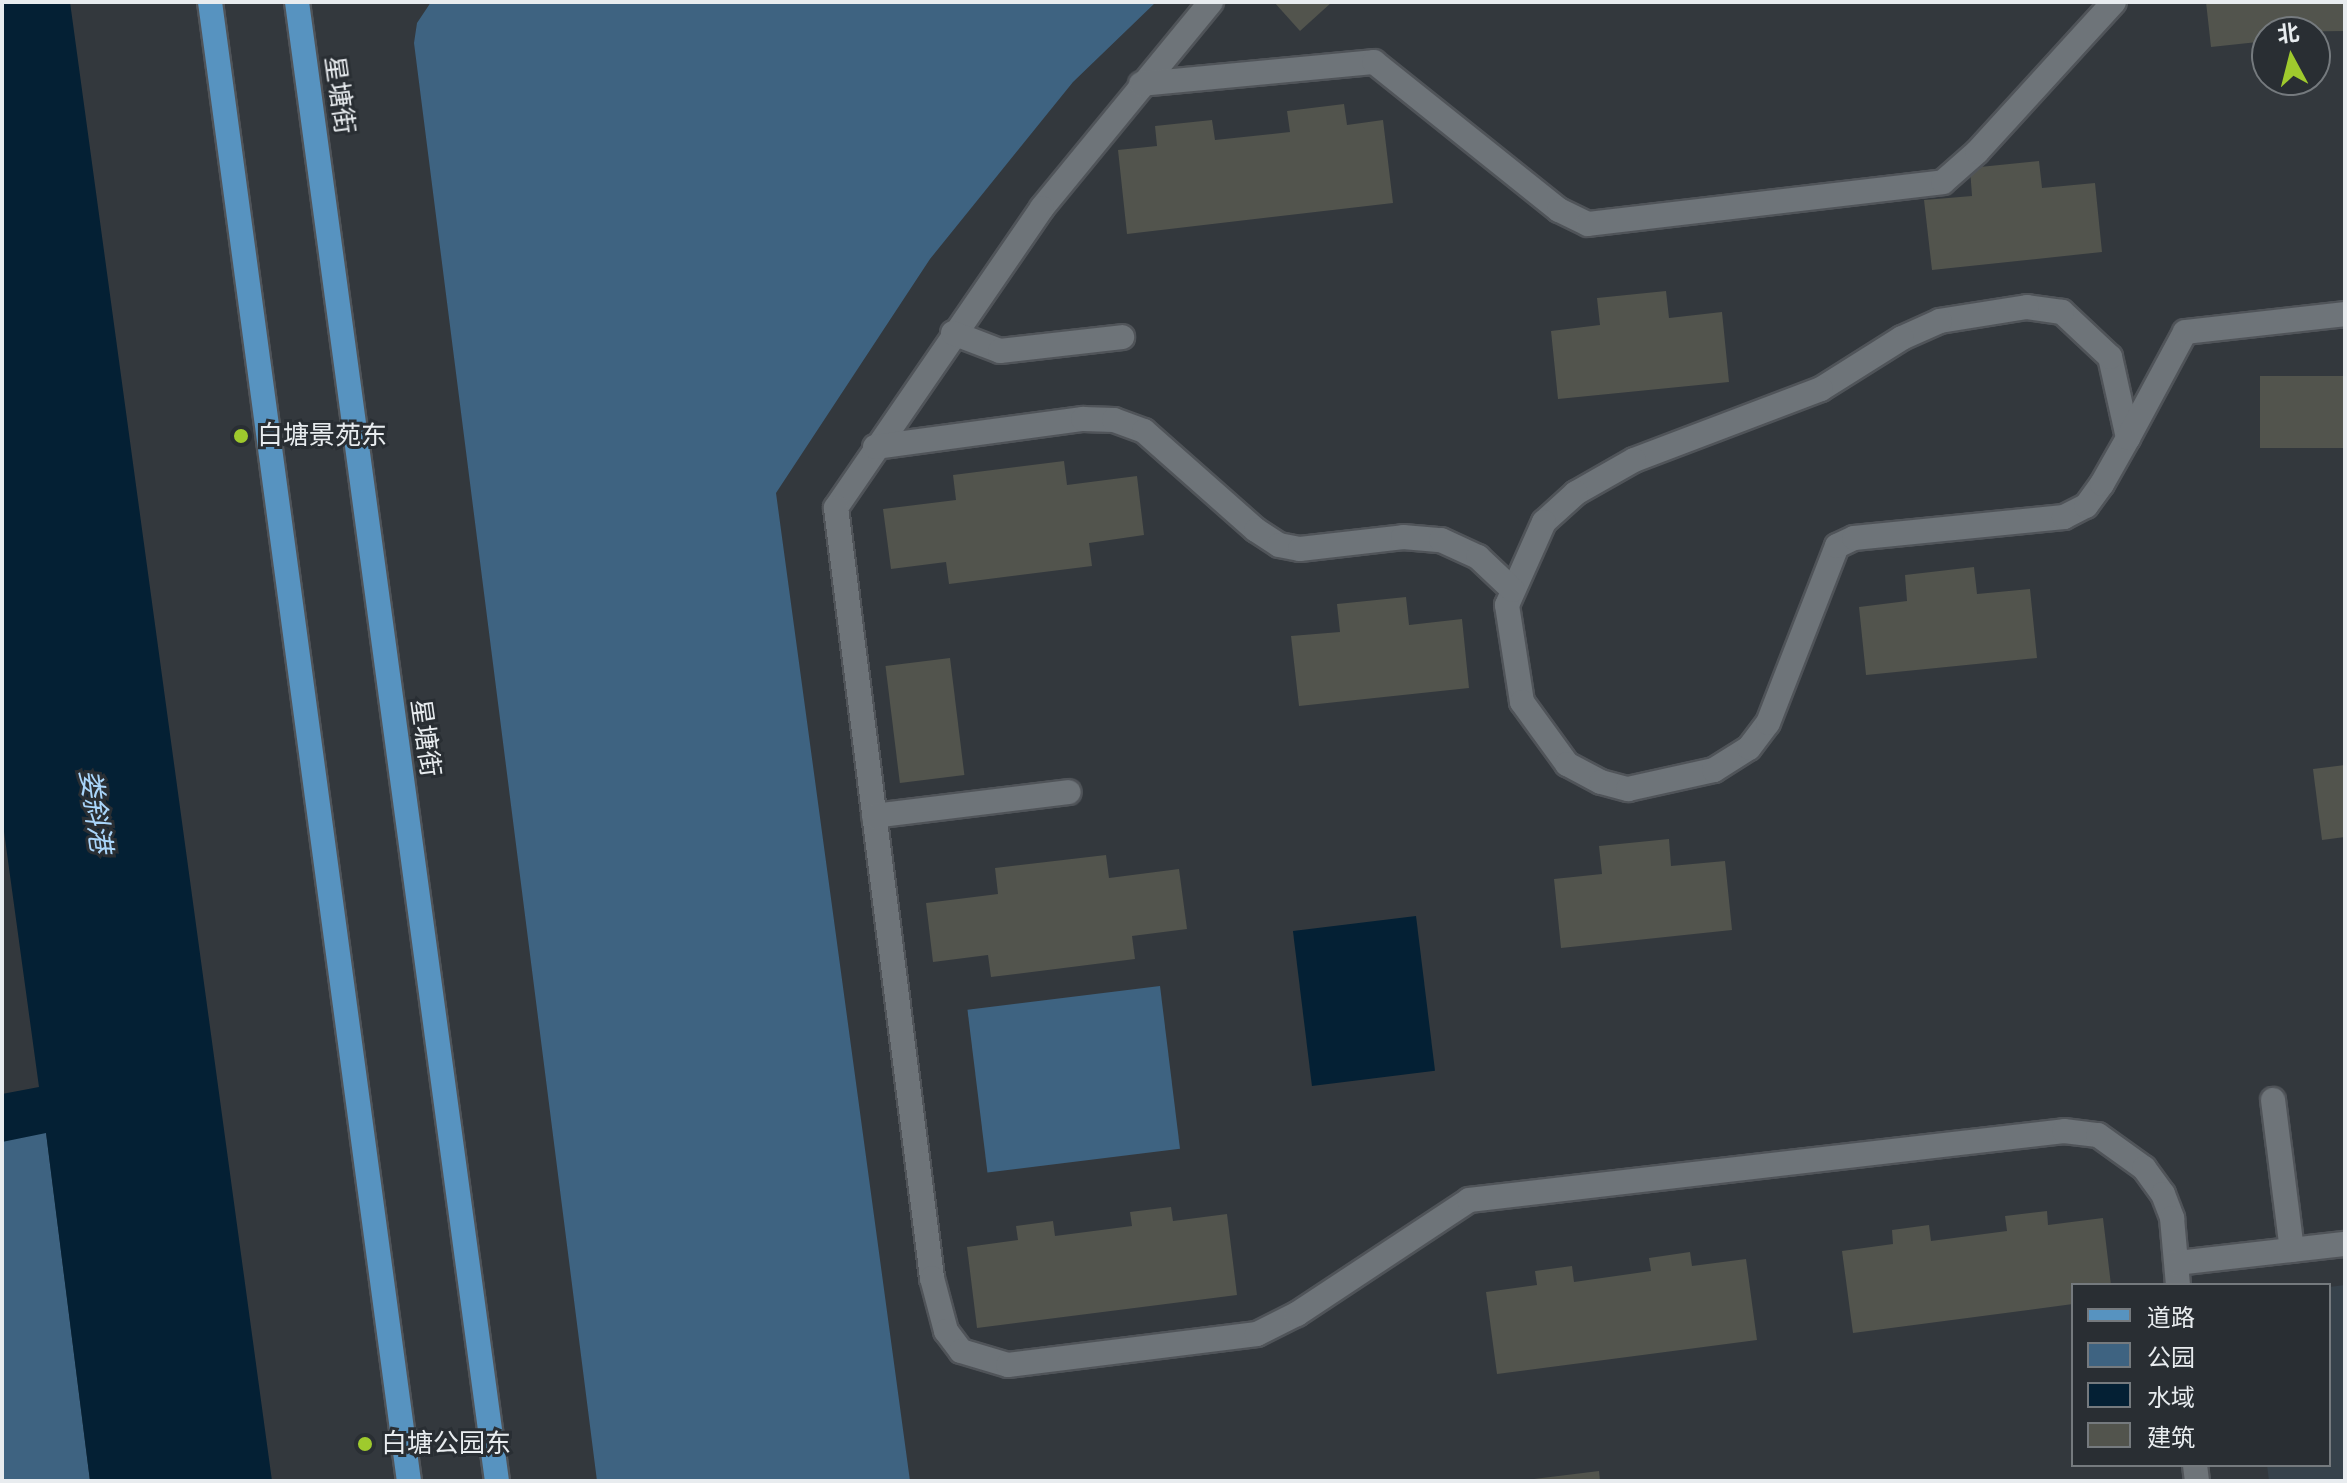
<!DOCTYPE html>
<meta charset="utf-8">
<style>
body{margin:0}
#map{position:relative;width:2347px;height:1483px;overflow:hidden;background:#33383d;font-family:"Zilla Slab","Noto Sans SC",serif}
div>[style]{position:absolute}
.built>*{inset:0;background:#37424b}
.green>*{inset:0;background:#3e6381;transform-origin:0 0}
.water>*{inset:0;background:#042034;transform-origin:0 0}
.building>*{inset:0;background:#52544d;transform-origin:0 0}
.roads{filter:drop-shadow(2px 0 #505459) drop-shadow(-2px 0 #505459) drop-shadow(0 2px #505459) drop-shadow(0 -2px #505459)}
.minor>*{height:24px;margin:-12px;padding:0 12px;transform-origin:12px;border-radius:12px;background:#6e7479}
.major>*{height:24px;margin:-12px;padding:0 12px;transform-origin:12px;border-radius:12px;background:#5793c0}
.dots>*{width:22px;height:22px;translate:-50% -50%;box-sizing:border-box;border:4px solid #292e33;border-radius:50%}
span{translate:-50% -50%;white-space:nowrap;text-align:center;line-height:1.15;-webkit-text-stroke:6px #292e33;paint-order:stroke}
.street-label{font-size:26px;color:#e8ecef}
.poi-label{font-size:26px;color:#e8ecef}
.left{translate:0 -50%;text-align:left}
.water-label{font-size:28px;color:#a9d5fa;font-style:italic}
.frame{position:absolute;inset:0;border:4px solid #e8ecef;pointer-events:none}
.legend{position:absolute;left:2071px;top:1283px;width:260px;height:184px;box-sizing:border-box;background:#292e33;border:2px solid #757a7e;margin:0;padding:10px 14px;list-style:none;font-size:24px;color:#e8ecef}
.legend li{display:flex;align-items:center;gap:16px;height:40px}
.legend b{width:40px;border:2px solid #757a7e}
.north{position:absolute;left:2251px;top:16px;width:80px;height:80px;box-sizing:border-box;background:#292e33;border:2px solid #757a7e;border-radius:50%;rotate:353deg;font-size:22px;font-weight:700;line-height:32px;text-align:center;color:#e8ecef}
.north::after{content:'';display:block;margin:auto;width:28px;height:36px;background:#9fca2d;clip-path:polygon(50% 0,100% 100%,50% 72%,0 100%)}
</style>
<div id="map">
<div class="built">
<div style="clip-path:polygon(2345px 1285px,2345px 1481px,2269px 1481px,2267px 1465px,2329px 1465px,2329px 1287px)"></div>
</div>
<div class="green">
<div style="clip-path:polygon(431px 2px,1156px 2px,1073px 82px,930px 259px,776px 493px,910px 1481px,597px 1481px,414px 43px,417px 23px)"></div>
<div style="left:1160px;top:986px;width:164px;height:194px;rotate:83deg"></div>
<div style="clip-path:polygon(2px 1094px,46px 1132px,90px 1481px,2px 1481px)"></div>
</div>
<div class="water">
<div style="clip-path:polygon(2px 2px,70px 2px,272px 1481px,90px 1481px,46px 1133px,2px 1142px,2px 1094px,39px 1087px,2px 817px)"></div>
<div style="left:1416px;top:916px;width:156px;height:124px;rotate:83deg"></div>
</div>
<div class="building">
<div style="clip-path:polygon(1274px 2px,1332px 2px,1300px 31px)"></div>
<div style="clip-path:polygon(2206px 2px,2345px 2px,2345px 31px,2267px 32px,2267px 41px,2211px 47px)"></div>
<div style="clip-path:polygon(1344px 104px,1347px 125px,1383px 120px,1393px 203px,1127px 234px,1118px 150px,1157px 146px,1155px 126px,1212px 120px,1215px 140px,1290px 132px,1287px 111px)"></div>
<div style="clip-path:polygon(2039px 161px,2042px 188px,2095px 183px,2102px 252px,1932px 270px,1924px 200px,1972px 196px,1970px 168px)"></div>
<div style="clip-path:polygon(1666px 291px,1669px 318px,1722px 312px,1729px 382px,1558px 399px,1551px 331px,1600px 325px,1597px 298px)"></div>
<div style="left:2345px;top:376px;width:72px;height:85px;rotate:90deg"></div>
<div style="clip-path:polygon(1064px 461px,1067px 485px,1137px 476px,1144px 535px,1089px 543px,1092px 566px,949px 584px,946px 562px,891px 569px,883px 509px,956px 500px,953px 475px)"></div>
<div style="clip-path:polygon(1974px 567px,1977px 594px,2030px 589px,2037px 658px,1866px 675px,1859px 607px,1907px 601px,1905px 575px)"></div>
<div style="clip-path:polygon(1406px 597px,1409px 625px,1462px 619px,1469px 688px,1299px 706px,1291px 636px,1340px 632px,1337px 604px)"></div>
<div style="left:950px;top:658px;width:118px;height:65px;rotate:83deg"></div>
<div style="clip-path:polygon(2345px 765px,2345px 837px,2322px 840px,2313px 769px)"></div>
<div style="clip-path:polygon(1669px 839px,1671px 866px,1725px 861px,1732px 930px,1561px 948px,1554px 879px,1602px 874px,1599px 846px)"></div>
<div style="clip-path:polygon(1106px 855px,1109px 878px,1179px 869px,1187px 929px,1132px 936px,1135px 959px,991px 977px,988px 955px,933px 962px,926px 903px,998px 894px,995px 868px)"></div>
<div style="clip-path:polygon(1171px 1207px,1173px 1221px,1227px 1214px,1237px 1295px,977px 1328px,967px 1247px,1018px 1240px,1016px 1226px,1053px 1221px,1055px 1236px,1132px 1226px,1130px 1212px)"></div>
<div style="clip-path:polygon(2047px 1211px,2048px 1225px,2103px 1218px,2111px 1285px,2073px 1285px,2073px 1304px,1853px 1333px,1842px 1251px,1893px 1244px,1892px 1230px,1929px 1225px,1931px 1241px,2007px 1231px,2005px 1216px)"></div>
<div style="clip-path:polygon(1690px 1252px,1692px 1266px,1746px 1259px,1757px 1340px,1497px 1374px,1486px 1292px,1537px 1285px,1535px 1271px,1572px 1266px,1574px 1282px,1651px 1271px,1649px 1258px)"></div>
<div style="clip-path:polygon(1599px 1471px,1600px 1481px,1534px 1481px,1534px 1479px)"></div>
</div>
<div class="roads">
<div class="minor">
<div style="left:1211px;top:2px;width:266px;rotate:129.4deg"></div>
<div style="left:1042px;top:208px;width:364px;rotate:124.5deg"></div>
<div style="left:836px;top:508px;width:776px;rotate:82.89deg"></div>
<div style="left:932px;top:1278px;width:55px;rotate:75.2deg"></div>
<div style="left:946px;top:1331px;width:25px;rotate:53deg"></div>
<div style="left:961px;top:1351px;width:49px;rotate:16.6deg"></div>
<div style="left:1008px;top:1365px;width:251px;rotate:-7.1deg"></div>
<div style="left:1257px;top:1334px;width:45px;rotate:-26.6deg"></div>
<div style="left:1297px;top:1314px;width:206px;rotate:-33.5deg"></div>
<div style="left:1469px;top:1200px;width:599px;rotate:-6.61deg"></div>
<div style="left:2064px;top:1131px;width:34px;rotate:7deg"></div>
<div style="left:2098px;top:1135px;width:57px;rotate:35.7deg"></div>
<div style="left:2144px;top:1168px;width:32px;rotate:54deg"></div>
<div style="left:2163px;top:1194px;width:26px;rotate:69deg"></div>
<div style="left:2172px;top:1218px;width:67px;rotate:84.9deg"></div>
<div style="left:1141px;top:84px;width:234px;rotate:-5.4deg"></div>
<div style="left:1374px;top:62px;width:237px;rotate:38.7deg"></div>
<div style="left:1559px;top:210px;width:32px;rotate:26deg"></div>
<div style="left:1588px;top:224px;width:357px;rotate:-6.7deg"></div>
<div style="left:1943px;top:182px;width:45px;rotate:-41.4deg"></div>
<div style="left:1977px;top:152px;width:203px;rotate:-47.6deg"></div>
<div style="left:953px;top:333px;width:50px;rotate:21deg"></div>
<div style="left:1000px;top:351px;width:123px;rotate:-6.5deg"></div>
<div style="left:2128px;top:438px;width:83px;rotate:-102.5deg"></div>
<div style="left:2110px;top:357px;width:66px;rotate:-136.8deg"></div>
<div style="left:2062px;top:312px;width:35px;rotate:-172deg"></div>
<div style="left:2027px;top:307px;width:88px;rotate:170.9deg"></div>
<div style="left:1940px;top:321px;width:42px;rotate:155.9deg"></div>
<div style="left:1902px;top:338px;width:96px;rotate:147.8deg"></div>
<div style="left:1821px;top:389px;width:200px;rotate:159.2deg"></div>
<div style="left:1634px;top:460px;width:67px;rotate:150.4deg"></div>
<div style="left:1576px;top:493px;width:43px;rotate:137.8deg"></div>
<div style="left:1544px;top:522px;width:91px;rotate:114deg"></div>
<div style="left:1507px;top:605px;width:98px;rotate:81.2deg"></div>
<div style="left:1522px;top:702px;width:77px;rotate:54deg"></div>
<div style="left:1567px;top:764px;width:38px;rotate:28deg"></div>
<div style="left:1601px;top:782px;width:28px;rotate:15deg"></div>
<div style="left:1628px;top:789px;width:88px;rotate:-12.5deg"></div>
<div style="left:1714px;top:770px;width:41px;rotate:-32.2deg"></div>
<div style="left:1749px;top:748px;width:31px;rotate:-53deg"></div>
<div style="left:1768px;top:723px;width:190px;rotate:-68.7deg"></div>
<div style="left:1837px;top:546px;width:19px;rotate:-25deg"></div>
<div style="left:1854px;top:538px;width:211px;rotate:-5.7deg"></div>
<div style="left:2064px;top:517px;width:25px;rotate:-27deg"></div>
<div style="left:2086px;top:506px;width:27px;rotate:-54deg"></div>
<div style="left:2102px;top:484px;width:53px;rotate:-60.5deg"></div>
<div style="left:2128px;top:438px;width:120px;rotate:-61.7deg"></div>
<div style="left:2185px;top:332px;width:161px;rotate:-6.4deg"></div>
<div style="left:875px;top:447px;width:210px;rotate:-7.7deg"></div>
<div style="left:1083px;top:419px;width:31px;rotate:2deg"></div>
<div style="left:1114px;top:420px;width:32px;rotate:20deg"></div>
<div style="left:1144px;top:431px;width:149px;rotate:41.5deg"></div>
<div style="left:1256px;top:530px;width:27px;rotate:33deg"></div>
<div style="left:1279px;top:545px;width:21px;rotate:11deg"></div>
<div style="left:1300px;top:549px;width:104px;rotate:-6.6deg"></div>
<div style="left:1403px;top:537px;width:38px;rotate:5deg"></div>
<div style="left:1441px;top:540px;width:41px;rotate:24.7deg"></div>
<div style="left:1478px;top:557px;width:48px;rotate:43.3deg"></div>
<div style="left:874px;top:816px;width:196px;rotate:-7deg"></div>
<div style="left:2273px;top:1100px;width:151px;rotate:82.8deg"></div>
<div style="left:2177px;top:1263px;width:169px;rotate:-6.5deg"></div>
<div style="left:2195px;top:1465px;width:16px;rotate:83deg"></div>
</div>
<div class="major">
<div style="left:210px;top:2px;width:1492px;rotate:82.34deg"></div>
<div style="left:297px;top:2px;width:1492px;rotate:82.3deg"></div>
</div>
</div>
<div class="dots">
<div style="left:241px;top:436px;background:#9fca2d"></div>
<div style="left:365px;top:1444px;background:#9fca2d"></div>
</div>
<div class="street-label">
<span style="left:339px;top:95px;rotate:82deg">星塘街</span>
<span style="left:425px;top:738px;rotate:82deg">星塘街</span>
</div>
<div class="poi-label">
<span class="left" style="left:257px;top:436px">白塘景苑东</span>
<span class="left" style="left:381px;top:1444px">白塘公园东</span>
</div>
<div class="water-label">
<span style="left:95px;top:811px;rotate:82deg">娄斜港</span>
</div>
<div class="frame"></div>
<ul class="legend">
<li><b style="height:10px;background:#5793c0"></b>道路</li>
<li><b style="height:22px;background:#3e6381"></b>公园</li>
<li><b style="height:22px;background:#042034"></b>水域</li>
<li><b style="height:22px;background:#52544d"></b>建筑</li>
</ul>
<div class="north">北</div>
</div>
